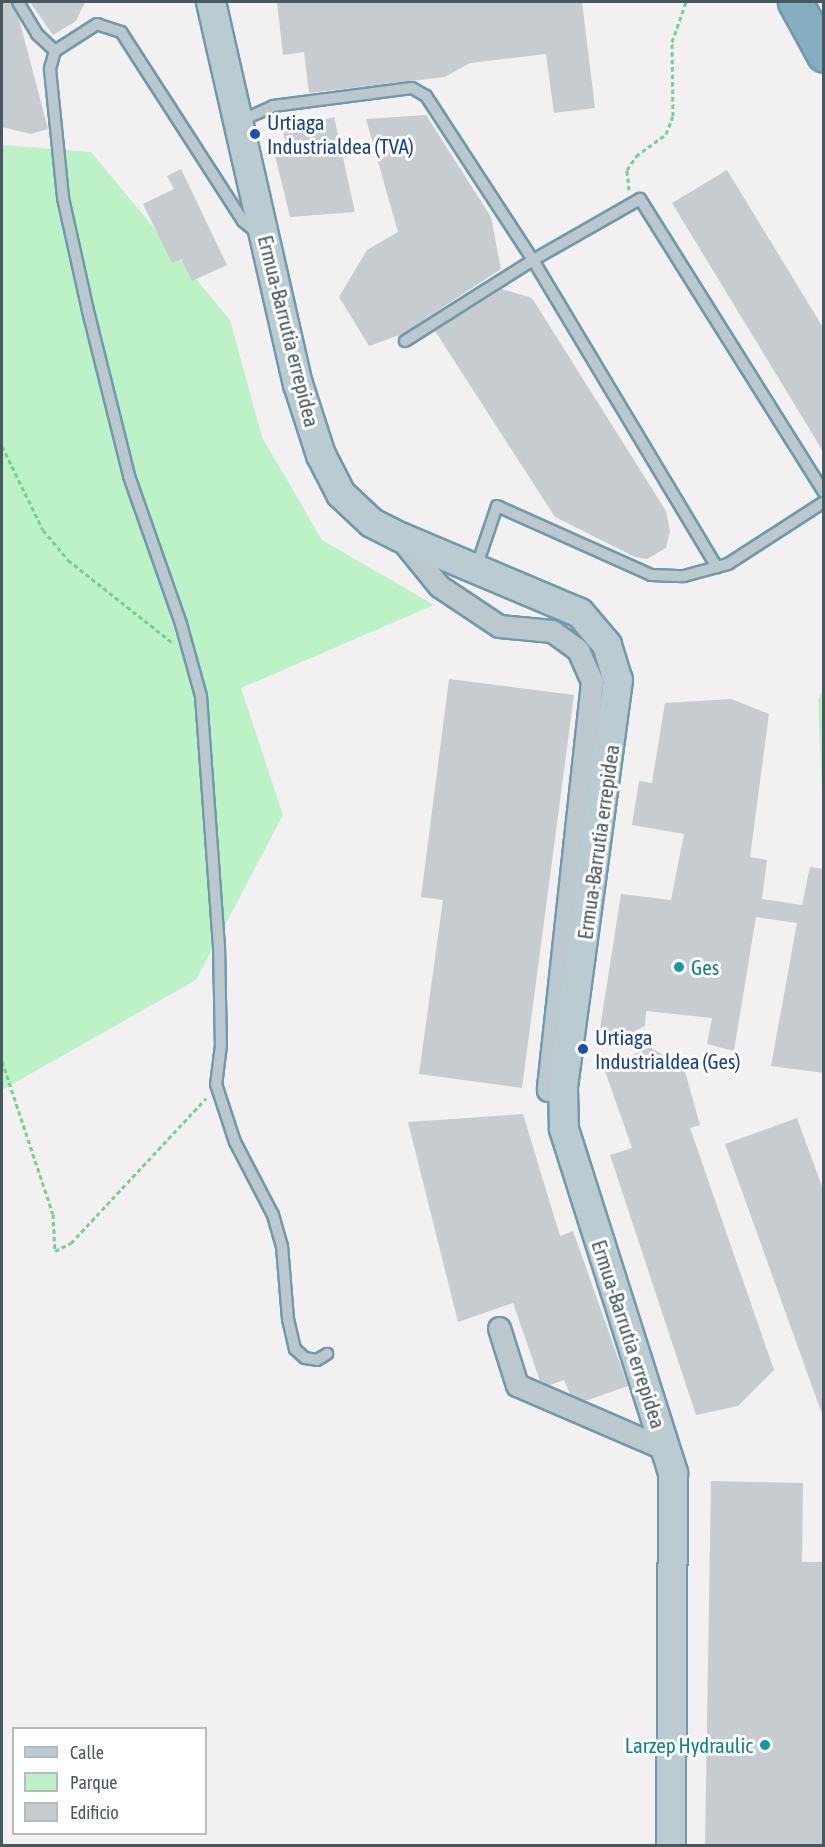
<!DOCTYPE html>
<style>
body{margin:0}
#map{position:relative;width:825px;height:1847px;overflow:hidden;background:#f2f0f0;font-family:"Asap Condensed",sans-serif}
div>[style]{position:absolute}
.green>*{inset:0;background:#bcf2c6}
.building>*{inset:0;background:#c6ccd0}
.path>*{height:3px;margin-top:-1.5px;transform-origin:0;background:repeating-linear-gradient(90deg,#72d290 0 4.5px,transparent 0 7.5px)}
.roads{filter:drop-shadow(2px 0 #7099ad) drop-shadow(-2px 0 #7099ad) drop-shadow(0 2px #7099ad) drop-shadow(0 -2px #7099ad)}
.lane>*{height:10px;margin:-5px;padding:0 5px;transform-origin:5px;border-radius:5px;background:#bbc8cd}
.street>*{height:21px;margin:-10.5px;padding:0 10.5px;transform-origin:10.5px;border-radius:10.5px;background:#bbc8cd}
.secondary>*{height:28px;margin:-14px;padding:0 14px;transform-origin:14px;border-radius:14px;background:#bacbd2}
.highway>*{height:33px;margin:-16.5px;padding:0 16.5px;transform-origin:16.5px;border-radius:16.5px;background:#85aec1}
.dots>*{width:16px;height:16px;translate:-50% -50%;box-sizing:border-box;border:3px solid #fff;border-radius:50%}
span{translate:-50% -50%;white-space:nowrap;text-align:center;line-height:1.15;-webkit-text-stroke:6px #fff;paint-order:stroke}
.transit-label{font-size:21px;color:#164399}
.left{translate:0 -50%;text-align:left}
.street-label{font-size:21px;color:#47585e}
.culture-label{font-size:21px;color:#0d838f}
.right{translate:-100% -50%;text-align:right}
.frame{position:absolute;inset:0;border:3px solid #47585e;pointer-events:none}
.legend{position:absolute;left:12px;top:1727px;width:195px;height:108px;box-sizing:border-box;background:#fff;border:2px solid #b5bcbf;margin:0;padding:8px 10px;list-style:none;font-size:18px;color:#47585e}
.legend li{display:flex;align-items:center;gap:12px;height:30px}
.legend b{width:30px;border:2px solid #b5bcbf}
</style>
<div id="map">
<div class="green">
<div style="clip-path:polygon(2px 145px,91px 152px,230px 320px,262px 437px,322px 540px,434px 605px,241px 688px,283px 815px,196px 980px,2px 1090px)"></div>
<div style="clip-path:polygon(823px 689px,823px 820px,818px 700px)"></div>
</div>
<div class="building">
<div style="clip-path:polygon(2px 2px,11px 2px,19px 19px,48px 129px,31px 134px,2px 127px)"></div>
<div style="clip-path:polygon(30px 2px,85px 2px,76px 21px,53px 35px)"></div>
<div style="clip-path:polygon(277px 2px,582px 2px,595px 108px,554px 113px,546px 54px,470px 63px,445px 77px,309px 93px,304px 52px,283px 55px)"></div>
<div style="clip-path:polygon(426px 115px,491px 217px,501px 269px,402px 334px,369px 346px,339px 297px,367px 250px,398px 232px,366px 119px)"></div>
<div style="clip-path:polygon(334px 117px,355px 212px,290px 217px,273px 147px,286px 144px,283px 131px)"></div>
<div style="clip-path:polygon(181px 169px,227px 265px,192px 281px,181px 259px,172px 263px,143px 204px,174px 189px,167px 176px)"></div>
<div style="clip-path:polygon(727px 170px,824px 329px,824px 453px,672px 203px)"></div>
<div style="clip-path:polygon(502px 289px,532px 298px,666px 511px,670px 531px,666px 548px,647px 559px,635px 557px,555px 517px,435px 331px)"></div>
<div style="clip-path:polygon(449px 679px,574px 695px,522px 1088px,419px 1074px,443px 900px,421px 897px)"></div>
<div style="clip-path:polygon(731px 699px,769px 714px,750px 857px,767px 860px,762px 899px,802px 905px,810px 867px,824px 869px,824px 1073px,771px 1066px,797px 923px,756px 917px,734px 1051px,707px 1044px,712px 1018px,646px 1011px,645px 1026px,623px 1037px,599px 1035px,621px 894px,671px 900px,684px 834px,632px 825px,639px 781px,652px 783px,665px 703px)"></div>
<div style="clip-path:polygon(650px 1047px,684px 1068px,700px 1125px,690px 1128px,774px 1370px,738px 1406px,696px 1415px,610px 1155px,632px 1148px,604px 1068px)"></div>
<div style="clip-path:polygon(523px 1114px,560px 1236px,573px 1231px,628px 1386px,585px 1401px,570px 1394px,564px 1380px,550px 1385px,540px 1381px,513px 1303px,458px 1322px,408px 1122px)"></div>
<div style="clip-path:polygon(797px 1118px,824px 1192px,822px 1414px,725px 1144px)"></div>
<div style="clip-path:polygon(711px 1481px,803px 1483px,802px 1562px,824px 1562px,824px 1845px,705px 1845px)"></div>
</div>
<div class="path">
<div style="left:629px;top:190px;width:20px;rotate:-96deg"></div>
<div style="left:627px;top:170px;width:17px;rotate:-57deg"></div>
<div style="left:636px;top:156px;width:37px;rotate:-36deg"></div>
<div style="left:666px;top:134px;width:19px;rotate:-69deg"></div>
<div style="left:673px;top:116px;width:74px;rotate:-90.8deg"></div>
<div style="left:672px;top:42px;width:42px;rotate:-70.7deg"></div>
<div style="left:2px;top:446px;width:93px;rotate:64deg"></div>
<div style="left:43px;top:530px;width:39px;rotate:50deg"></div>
<div style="left:68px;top:560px;width:132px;rotate:38.3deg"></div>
<div style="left:2px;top:1061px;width:161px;rotate:71.6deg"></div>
<div style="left:53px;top:1214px;width:37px;rotate:87deg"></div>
<div style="left:55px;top:1251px;width:18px;rotate:-27deg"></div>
<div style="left:71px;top:1243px;width:198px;rotate:-47deg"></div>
</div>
<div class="roads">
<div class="lane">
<div style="left:18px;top:2px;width:37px;rotate:59deg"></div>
<div style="left:37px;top:34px;width:25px;rotate:43deg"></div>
<div style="left:240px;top:121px;width:36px;rotate:-24deg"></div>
<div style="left:273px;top:106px;width:140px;rotate:-7.4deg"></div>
<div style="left:412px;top:88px;width:16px;rotate:30deg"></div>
<div style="left:426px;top:96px;width:196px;rotate:56.9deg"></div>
<div style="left:533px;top:260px;width:358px;rotate:59.1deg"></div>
<div style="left:256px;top:232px;width:17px;rotate:-140deg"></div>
<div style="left:243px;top:221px;width:225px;rotate:-122.8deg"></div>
<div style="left:121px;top:32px;width:25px;rotate:-162deg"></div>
<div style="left:97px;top:24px;width:50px;rotate:147.3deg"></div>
<div style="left:55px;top:51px;width:19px;rotate:106deg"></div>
<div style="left:50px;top:69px;width:130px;rotate:84.2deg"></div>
<div style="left:63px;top:198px;width:116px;rotate:77.5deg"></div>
<div style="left:88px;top:311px;width:170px;rotate:76deg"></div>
<div style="left:129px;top:476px;width:157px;rotate:70.6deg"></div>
<div style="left:181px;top:624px;width:75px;rotate:74.5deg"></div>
<div style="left:201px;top:696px;width:250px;rotate:85.9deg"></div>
<div style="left:219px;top:945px;width:100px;rotate:88.9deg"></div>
<div style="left:221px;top:1045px;width:39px;rotate:97deg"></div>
<div style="left:216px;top:1084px;width:61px;rotate:71.9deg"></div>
<div style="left:235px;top:1142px;width:82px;rotate:62.5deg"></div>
<div style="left:273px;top:1215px;width:32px;rotate:74deg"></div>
<div style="left:282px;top:1246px;width:73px;rotate:85.3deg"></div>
<div style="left:288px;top:1319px;width:31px;rotate:77deg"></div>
<div style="left:295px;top:1349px;width:13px;rotate:42deg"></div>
<div style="left:305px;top:1358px;width:12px;rotate:9deg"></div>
<div style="left:317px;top:1360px;width:12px;rotate:-31deg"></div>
<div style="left:405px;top:341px;width:151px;rotate:-32.3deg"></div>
<div style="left:533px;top:260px;width:123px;rotate:-29.7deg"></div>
<div style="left:640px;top:199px;width:346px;rotate:57.9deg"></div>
<div style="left:476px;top:568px;width:65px;rotate:-71.3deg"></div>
<div style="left:497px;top:506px;width:169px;rotate:24.1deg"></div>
<div style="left:651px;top:575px;width:33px;rotate:2deg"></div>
<div style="left:684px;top:576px;width:46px;rotate:-15.3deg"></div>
<div style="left:728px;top:564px;width:114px;rotate:-32.9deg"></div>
</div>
<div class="street">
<div style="left:400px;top:538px;width:62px;rotate:50.9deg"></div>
<div style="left:439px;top:586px;width:72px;rotate:33.7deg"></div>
<div style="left:499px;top:626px;width:53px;rotate:5.4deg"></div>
<div style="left:552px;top:631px;width:32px;rotate:36deg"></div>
<div style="left:578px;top:650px;width:35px;rotate:66deg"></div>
<div style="left:592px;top:682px;width:410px;rotate:96.2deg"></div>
<div style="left:548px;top:1090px;width:15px;rotate:-4deg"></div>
<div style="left:499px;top:1328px;width:60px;rotate:72.5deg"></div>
<div style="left:517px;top:1385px;width:163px;rotate:23.4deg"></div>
</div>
<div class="secondary">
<div style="left:211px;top:2px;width:392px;rotate:77.2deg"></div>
<div style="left:298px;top:384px;width:75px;rotate:72.1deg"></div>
<div style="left:321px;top:455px;width:44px;rotate:62.9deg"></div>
<div style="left:341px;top:494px;width:42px;rotate:43.1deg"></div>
<div style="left:372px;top:523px;width:31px;rotate:27deg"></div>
<div style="left:400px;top:537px;width:195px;rotate:22.9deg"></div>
<div style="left:580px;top:613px;width:42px;rotate:49.8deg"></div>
<div style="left:607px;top:645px;width:37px;rotate:73deg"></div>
<div style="left:618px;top:680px;width:413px;rotate:97.7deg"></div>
<div style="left:563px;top:1089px;width:40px;rotate:88.6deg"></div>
<div style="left:564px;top:1129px;width:361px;rotate:72.4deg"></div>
<div style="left:673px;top:1473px;width:373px;rotate:90.3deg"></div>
</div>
<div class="highway">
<div style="left:795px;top:2px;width:60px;rotate:61.3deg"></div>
</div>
</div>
<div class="dots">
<div style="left:255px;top:134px;background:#1a4fb4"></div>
<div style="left:679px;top:967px;background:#0f9aa8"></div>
<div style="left:583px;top:1049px;background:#1a4fb4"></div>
<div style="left:765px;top:1745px;background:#0f9aa8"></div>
</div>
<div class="transit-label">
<span class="left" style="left:267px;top:134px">Urtiaga<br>Industrialdea (TVA)</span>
<span class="left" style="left:595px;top:1049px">Urtiaga<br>Industrialdea (Ges)</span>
</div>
<div class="street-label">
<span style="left:289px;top:331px;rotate:76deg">Ermua-Barrutia errepidea</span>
<span style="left:598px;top:842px;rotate:-82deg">Ermua-Barrutia errepidea</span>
<span style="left:629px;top:1334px;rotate:72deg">Ermua-Barrutia errepidea</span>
</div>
<div class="culture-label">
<span class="left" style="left:691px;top:967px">Ges</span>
<span class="right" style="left:753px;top:1745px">Larzep Hydraulic</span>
</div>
<div class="frame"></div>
<ul class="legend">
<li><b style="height:8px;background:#bacbd2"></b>Calle</li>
<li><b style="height:16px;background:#bcf2c6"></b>Parque</li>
<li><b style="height:16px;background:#c6ccd0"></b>Edificio</li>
</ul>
</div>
